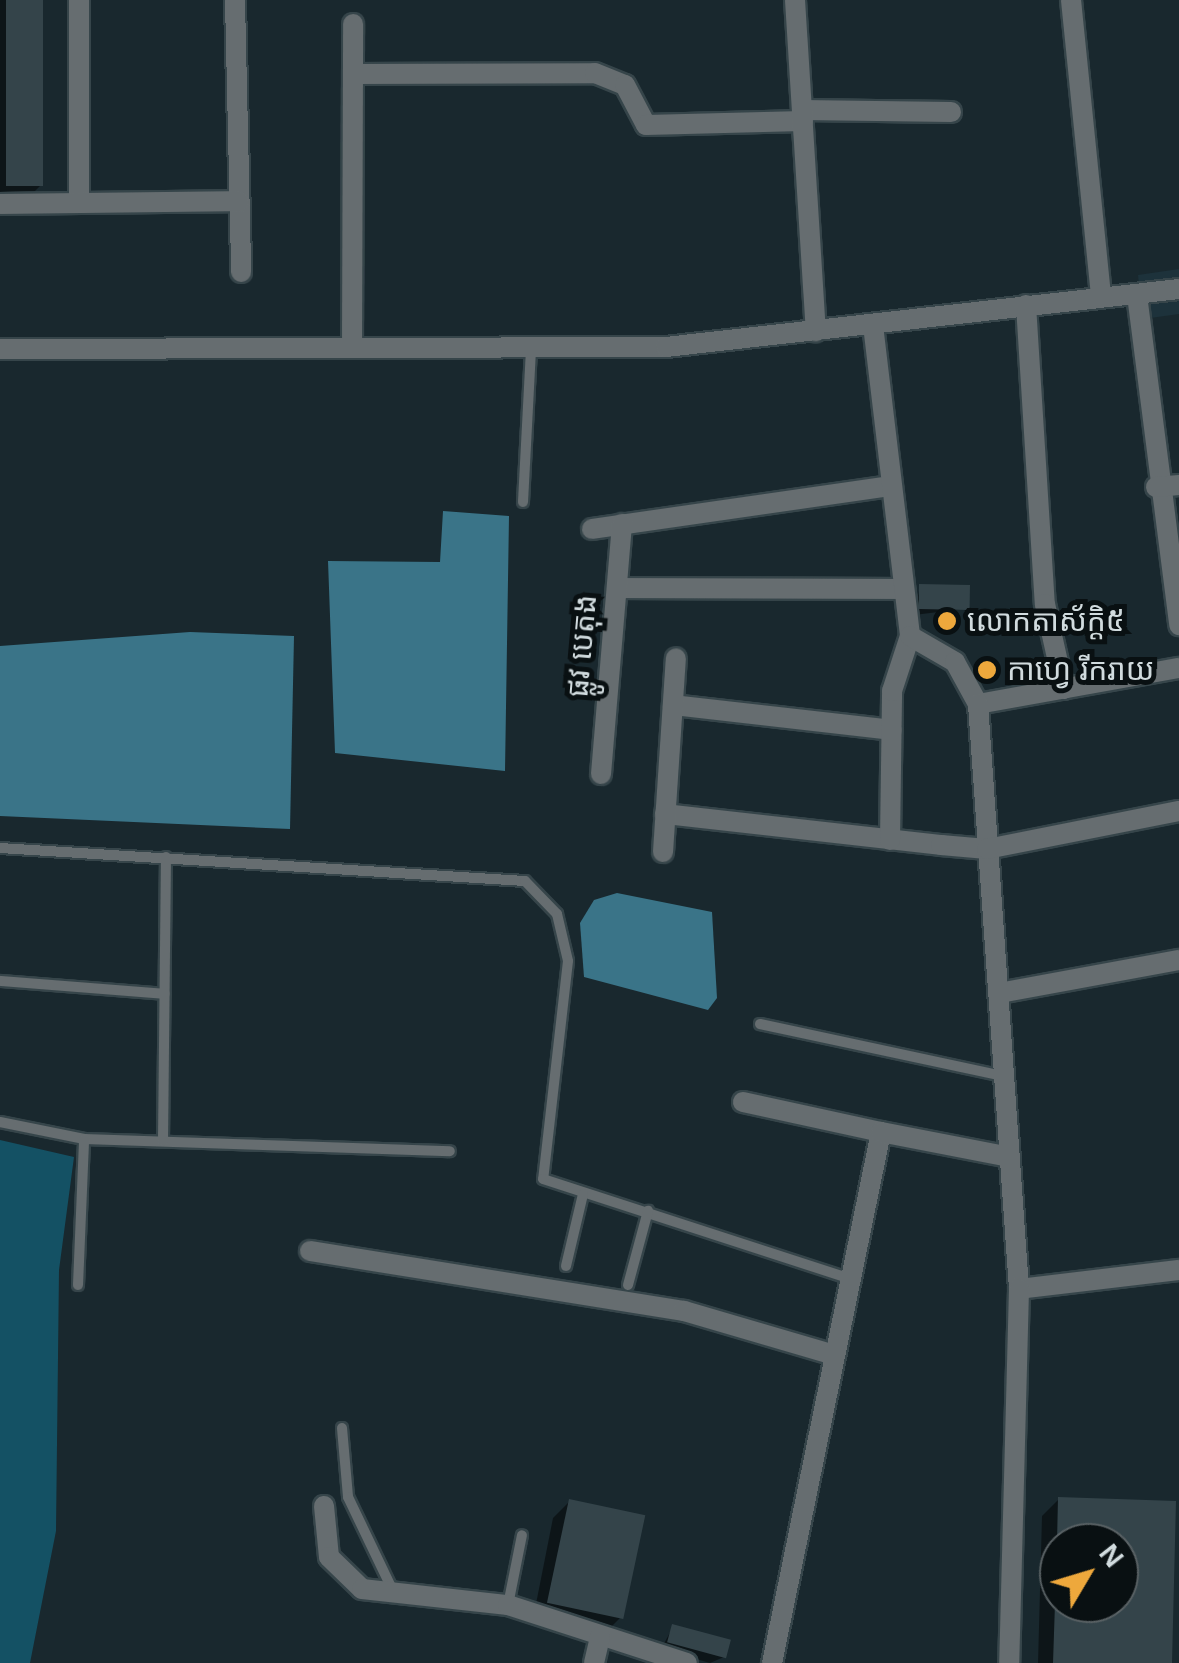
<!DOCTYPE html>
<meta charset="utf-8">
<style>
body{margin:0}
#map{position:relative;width:1179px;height:1663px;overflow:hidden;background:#19282e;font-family:Helvetica,"Noto Sans Khmer",sans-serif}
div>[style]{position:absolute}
.built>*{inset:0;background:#1d323b}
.green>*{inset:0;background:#145164}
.water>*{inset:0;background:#3a7488}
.shadow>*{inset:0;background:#0007}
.building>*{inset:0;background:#34444a;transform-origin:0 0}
.roads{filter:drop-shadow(2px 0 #36454a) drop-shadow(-2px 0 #36454a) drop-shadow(0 2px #36454a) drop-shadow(0 -2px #36454a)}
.service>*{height:10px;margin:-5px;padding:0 5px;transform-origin:5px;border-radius:5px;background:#666d70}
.minor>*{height:20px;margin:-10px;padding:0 10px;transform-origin:10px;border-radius:10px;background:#666d70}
.tertiary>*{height:20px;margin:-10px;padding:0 10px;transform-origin:10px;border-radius:10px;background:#666d70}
.dots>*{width:28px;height:28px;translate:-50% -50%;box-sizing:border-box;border:5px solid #091012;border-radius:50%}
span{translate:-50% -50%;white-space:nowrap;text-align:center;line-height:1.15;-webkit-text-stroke:10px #091012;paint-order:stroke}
.poi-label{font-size:30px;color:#d1dbde}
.left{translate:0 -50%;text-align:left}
.street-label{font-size:30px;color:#d1dbde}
.north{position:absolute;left:1039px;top:1523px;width:100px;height:100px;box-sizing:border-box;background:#091012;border:2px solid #596164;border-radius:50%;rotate:52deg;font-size:28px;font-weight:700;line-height:40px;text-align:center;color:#d1dbde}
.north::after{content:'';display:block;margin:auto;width:35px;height:45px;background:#eea83c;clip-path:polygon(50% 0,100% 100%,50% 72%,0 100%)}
</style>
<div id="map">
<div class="built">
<div style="clip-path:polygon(1179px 269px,1179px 314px,1143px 319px,1138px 275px)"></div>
</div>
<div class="green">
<div style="clip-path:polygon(0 1140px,74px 1157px,59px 1270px,56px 1531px,30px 1663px,0 1663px)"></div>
</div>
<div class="water">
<div style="clip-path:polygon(443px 511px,509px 516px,505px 771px,335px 753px,328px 561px,440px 562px)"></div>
<div style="clip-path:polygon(190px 632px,294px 636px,290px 829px,0 816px,0 646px)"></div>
<div style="clip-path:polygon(617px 893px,712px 912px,717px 998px,708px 1010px,584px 977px,580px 923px,594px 900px)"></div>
</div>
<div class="shadow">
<div style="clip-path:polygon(0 0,41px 0,41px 185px,33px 193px,0 192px)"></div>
<div style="clip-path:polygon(920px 586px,971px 608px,914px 615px)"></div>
<div style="clip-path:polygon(evenodd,1059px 1499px,1173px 1503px,1169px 1663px,1038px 1663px,1042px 1516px,1059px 1499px,1059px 1543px,1119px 1543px,1119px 1603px,1059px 1603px,1059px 1543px)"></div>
<div style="clip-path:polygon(570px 1501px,621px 1617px,604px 1634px,533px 1619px,553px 1518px)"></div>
<div style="clip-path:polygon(673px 1627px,724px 1657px,710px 1663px,661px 1649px)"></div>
</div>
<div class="building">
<div style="left:6px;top:0;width:37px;height:186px"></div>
<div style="left:919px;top:584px;width:51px;height:25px;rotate:1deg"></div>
<div style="clip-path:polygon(1058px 1497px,1176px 1501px,1172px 1663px,1053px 1663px,1055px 1603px,1119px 1603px,1119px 1543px,1057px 1543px)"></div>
<div style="left:569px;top:1499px;width:78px;height:106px;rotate:12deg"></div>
<div style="left:672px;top:1624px;width:61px;height:19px;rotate:15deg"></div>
</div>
<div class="roads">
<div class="service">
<div style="left:523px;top:502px;width:151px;rotate:-87deg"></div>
<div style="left:0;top:848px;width:526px;rotate:3.6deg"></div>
<div style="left:525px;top:881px;width:46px;rotate:45.9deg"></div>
<div style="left:557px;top:914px;width:48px;rotate:76.8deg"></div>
<div style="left:568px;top:961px;width:219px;rotate:96.5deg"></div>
<div style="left:543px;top:1179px;width:323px;rotate:18deg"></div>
<div style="left:0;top:981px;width:165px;rotate:4.5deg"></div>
<div style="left:760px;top:1024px;width:249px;rotate:12.1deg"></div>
<div style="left:0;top:1122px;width:86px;rotate:11.4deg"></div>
<div style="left:84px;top:1139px;width:366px;rotate:1.9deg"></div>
<div style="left:163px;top:1141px;width:284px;rotate:-89.4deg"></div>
<div style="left:566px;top:1266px;width:74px;rotate:-76.7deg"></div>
<div style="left:78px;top:1285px;width:146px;rotate:-87.6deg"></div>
<div style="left:628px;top:1285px;width:77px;rotate:-74.9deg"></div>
<div style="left:342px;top:1428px;width:69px;rotate:85deg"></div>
<div style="left:348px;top:1497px;width:106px;rotate:64.4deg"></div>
<div style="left:508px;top:1605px;width:71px;rotate:-78.7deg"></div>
</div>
<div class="minor">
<div style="left:79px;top:0;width:203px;rotate:90deg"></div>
<div style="left:235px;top:0;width:272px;rotate:88.7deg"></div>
<div style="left:1071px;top:0;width:298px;rotate:84.2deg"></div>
<div style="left:353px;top:74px;width:242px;rotate:-0.2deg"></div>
<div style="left:595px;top:73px;width:32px;rotate:22deg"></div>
<div style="left:625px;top:85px;width:45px;rotate:62.3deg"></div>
<div style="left:646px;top:125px;width:157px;rotate:-1.5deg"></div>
<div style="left:802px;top:110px;width:149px;rotate:0.8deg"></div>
<div style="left:0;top:204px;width:239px;rotate:-0.7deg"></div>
<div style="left:1137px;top:295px;width:333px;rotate:82.7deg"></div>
<div style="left:1026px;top:305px;width:300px;rotate:86.4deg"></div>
<div style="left:1045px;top:604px;width:87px;rotate:77.4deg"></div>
<div style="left:352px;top:348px;width:324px;rotate:-89.8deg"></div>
<div style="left:1156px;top:487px;width:23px;rotate:-5deg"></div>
<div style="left:592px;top:529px;width:301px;rotate:-8.2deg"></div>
<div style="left:618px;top:588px;width:283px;rotate:0.2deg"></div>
<div style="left:978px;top:704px;width:204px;rotate:-10.2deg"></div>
<div style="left:673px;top:705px;width:220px;rotate:6.5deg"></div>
<div style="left:601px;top:774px;width:251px;rotate:-85.2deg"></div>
<div style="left:665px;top:814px;width:278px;rotate:6.4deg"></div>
<div style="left:890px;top:840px;width:149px;rotate:-89.2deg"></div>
<div style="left:892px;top:691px;width:58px;rotate:-71.9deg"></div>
<div style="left:663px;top:852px;width:194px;rotate:-86.2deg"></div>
<div style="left:999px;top:993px;width:183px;rotate:-10.4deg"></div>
<div style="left:743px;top:1102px;width:141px;rotate:12.3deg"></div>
<div style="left:310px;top:1251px;width:379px;rotate:9.1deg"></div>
<div style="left:684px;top:1311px;width:156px;rotate:16.3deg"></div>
<div style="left:1019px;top:1289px;width:161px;rotate:-6.8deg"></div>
<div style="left:324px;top:1506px;width:51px;rotate:84.4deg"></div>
<div style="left:329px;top:1557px;width:46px;rotate:44.1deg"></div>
<div style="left:362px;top:1589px;width:147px;rotate:6.3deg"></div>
<div style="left:508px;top:1605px;width:188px;rotate:18deg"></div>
<div style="left:594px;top:1663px;width:27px;rotate:-77deg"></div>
<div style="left:772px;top:1663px;width:542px;rotate:-78.4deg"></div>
<div style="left:881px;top:1132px;width:131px;rotate:11deg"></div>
</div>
<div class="tertiary">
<div style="left:795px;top:0;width:332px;rotate:86.4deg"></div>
<div style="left:873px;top:325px;width:313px;rotate:83.2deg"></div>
<div style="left:910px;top:636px;width:52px;rotate:30deg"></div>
<div style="left:955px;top:662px;width:48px;rotate:61.3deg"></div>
<div style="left:978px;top:704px;width:586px;rotate:85.99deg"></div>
<div style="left:1019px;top:1289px;width:374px;rotate:91.5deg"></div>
<div style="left:0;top:349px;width:666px;rotate:-0.17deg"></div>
<div style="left:666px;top:347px;width:516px;rotate:-6.45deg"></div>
<div style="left:941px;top:845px;width:46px;rotate:5deg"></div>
<div style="left:987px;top:849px;width:196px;rotate:-11.2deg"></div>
</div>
</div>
<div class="dots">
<div style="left:947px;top:621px;background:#eea83c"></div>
<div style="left:987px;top:670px;background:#eea83c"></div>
</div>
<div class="poi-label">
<span class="left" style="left:967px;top:621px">លោកតាស័ក្តិ៥</span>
<span class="left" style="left:1007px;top:670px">កាហ្វេ រីករាយ</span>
</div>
<div class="street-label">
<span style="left:582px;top:646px;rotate:-85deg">ផ្លូវ បេតុង</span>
</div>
<div class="north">N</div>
</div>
